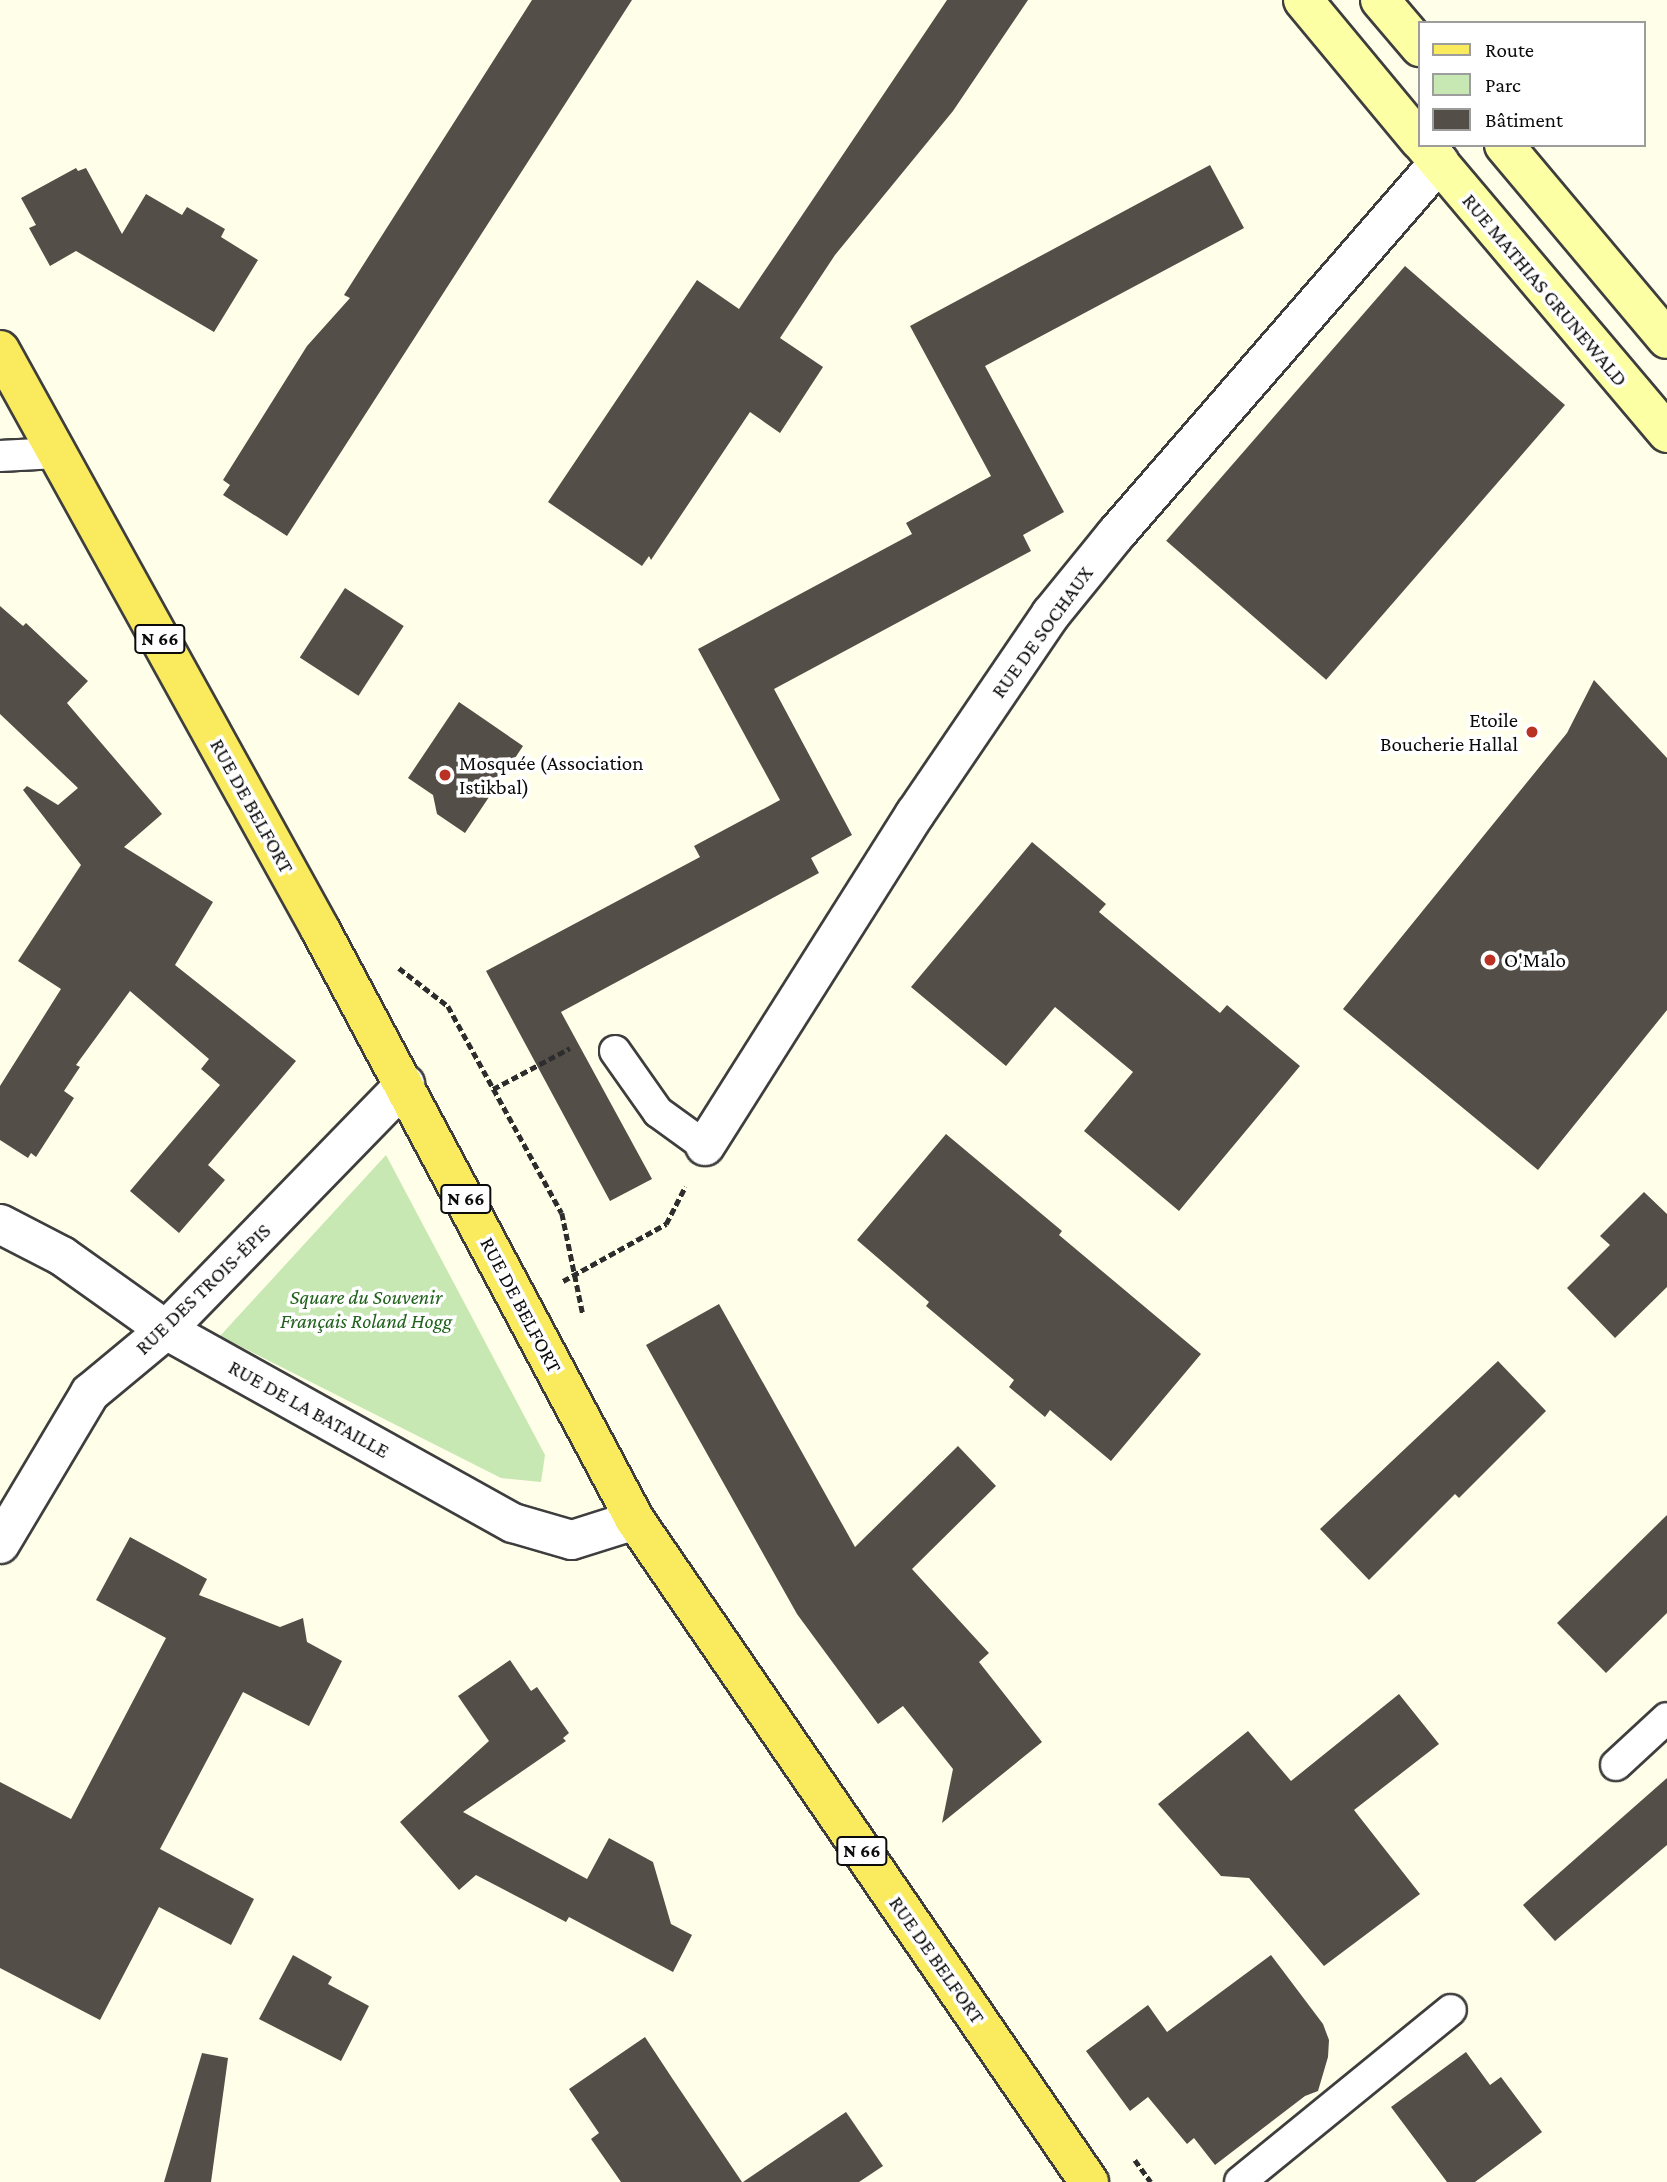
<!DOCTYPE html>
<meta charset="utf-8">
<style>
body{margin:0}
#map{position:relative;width:1667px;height:2182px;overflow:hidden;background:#fffee8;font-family:"Crimson Pro",serif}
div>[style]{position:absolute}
.green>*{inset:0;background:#c7e8b3}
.building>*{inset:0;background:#534e47;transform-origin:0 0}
.path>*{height:4.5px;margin-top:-2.25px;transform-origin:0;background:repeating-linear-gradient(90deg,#2d2d2d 0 7px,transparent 0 10.5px)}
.roads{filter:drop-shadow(2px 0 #3e3e3e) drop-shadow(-2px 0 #3e3e3e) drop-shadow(0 2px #3e3e3e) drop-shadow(0 -2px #3e3e3e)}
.lane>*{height:30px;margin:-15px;padding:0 15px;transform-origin:15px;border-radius:15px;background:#fff}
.street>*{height:38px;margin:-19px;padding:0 19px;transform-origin:19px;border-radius:19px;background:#fff}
.secondary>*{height:38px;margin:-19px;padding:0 19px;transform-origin:19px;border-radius:19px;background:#fcffa3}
.primary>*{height:38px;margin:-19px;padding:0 19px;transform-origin:19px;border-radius:19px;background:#f9ea5e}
.dots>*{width:19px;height:19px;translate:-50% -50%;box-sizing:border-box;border:4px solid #fff;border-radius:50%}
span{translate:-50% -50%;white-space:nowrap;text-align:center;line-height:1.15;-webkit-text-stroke:7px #fff;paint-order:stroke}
.shield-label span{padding:2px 5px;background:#fff;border:2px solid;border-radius:5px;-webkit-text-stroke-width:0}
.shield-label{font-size:19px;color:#0b0b0b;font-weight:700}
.street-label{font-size:21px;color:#0b0b0b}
.poi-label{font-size:21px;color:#0b0b0b}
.right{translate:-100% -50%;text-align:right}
.left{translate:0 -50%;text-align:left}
.park-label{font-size:21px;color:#20621c;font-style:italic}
.legend{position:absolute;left:1418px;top:21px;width:228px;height:126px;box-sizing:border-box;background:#fff;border:2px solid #9d9d9d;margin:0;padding:9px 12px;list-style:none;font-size:21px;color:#0b0b0b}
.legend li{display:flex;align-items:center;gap:14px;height:35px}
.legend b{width:35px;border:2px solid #9d9d9d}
</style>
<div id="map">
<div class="green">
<div style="clip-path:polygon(386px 1155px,545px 1455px,541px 1482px,501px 1478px,220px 1336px)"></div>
</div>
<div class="building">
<div style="clip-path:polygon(532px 0,632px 0,287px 536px,223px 495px,230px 485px,223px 480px,307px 346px,350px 298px,344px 295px)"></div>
<div style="clip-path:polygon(947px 0,1028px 0,953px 111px,835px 255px,780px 338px,823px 367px,780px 433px,750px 412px,651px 560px,649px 556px,642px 566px,548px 502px,697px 280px,739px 309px)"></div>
<div style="clip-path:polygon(1210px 165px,1244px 228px,985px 366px,1064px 512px,1023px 535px,1031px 551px,774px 689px,852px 835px,811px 858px,819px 873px,561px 1012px,652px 1179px,610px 1201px,486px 971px,700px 857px,694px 846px,780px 800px,698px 649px,912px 534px,906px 523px,991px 476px,910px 326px)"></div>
<div style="clip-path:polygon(76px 168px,78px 171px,86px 168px,122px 234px,146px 194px,182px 215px,187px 207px,225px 229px,221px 237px,258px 260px,214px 332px,76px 251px,50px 266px,29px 228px,36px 225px,21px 198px)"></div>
<div style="left:1405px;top:266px;width:212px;height:364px;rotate:41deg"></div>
<div style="left:345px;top:588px;width:70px;height:83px;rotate:33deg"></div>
<div style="clip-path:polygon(0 606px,23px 626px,26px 623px,88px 681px,67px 703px,162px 814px,124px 847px,213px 902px,175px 965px,296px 1061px,208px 1165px,225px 1180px,179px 1233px,130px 1191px,220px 1085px,201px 1069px,209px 1059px,130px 991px,76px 1065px,80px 1067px,64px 1091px,74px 1098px,36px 1157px,31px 1153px,28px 1158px,0 1140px,0 1086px,61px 989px,18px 961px,81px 865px,23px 790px,27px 786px,58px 805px,78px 788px,0 714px)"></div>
<div style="clip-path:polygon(1594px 680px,1667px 758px,1667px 1010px,1538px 1170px,1343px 1009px,1567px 733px)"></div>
<div style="clip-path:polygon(459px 702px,523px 746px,465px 833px,437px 814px,433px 795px,408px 778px)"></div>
<div style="clip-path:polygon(1032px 842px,1106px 904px,1099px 912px,1220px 1013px,1227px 1005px,1300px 1066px,1179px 1211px,1084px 1131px,1133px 1072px,1055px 1007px,1006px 1066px,911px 987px)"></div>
<div style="clip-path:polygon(946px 1134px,1062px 1231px,1059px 1235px,1201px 1354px,1111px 1461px,1050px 1410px,1045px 1417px,1009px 1387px,1014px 1380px,926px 1306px,929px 1302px,857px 1240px)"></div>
<div style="clip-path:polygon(1644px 1192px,1667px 1214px,1667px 1287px,1615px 1338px,1567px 1288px,1610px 1245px,1600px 1236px)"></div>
<div style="clip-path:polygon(719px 1304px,855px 1547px,958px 1446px,996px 1486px,912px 1569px,989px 1653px,979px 1662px,1042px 1742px,942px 1823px,953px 1769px,903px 1706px,878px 1724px,797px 1614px,646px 1345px)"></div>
<div style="clip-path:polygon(1498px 1361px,1546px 1411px,1459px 1498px,1455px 1494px,1369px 1580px,1320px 1529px)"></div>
<div style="clip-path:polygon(1667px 1515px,1667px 1613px,1606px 1673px,1557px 1623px)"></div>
<div style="clip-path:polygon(130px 1537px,207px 1579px,199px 1595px,280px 1627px,303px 1618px,307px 1642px,342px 1661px,309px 1726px,243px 1692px,160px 1849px,254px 1899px,231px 1945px,159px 1907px,100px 2020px,0 1968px,0 1782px,71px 1819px,166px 1638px,96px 1600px)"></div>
<div style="clip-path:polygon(510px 1660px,531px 1691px,537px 1687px,569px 1733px,563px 1738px,566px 1741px,463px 1812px,587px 1879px,609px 1838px,653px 1862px,671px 1924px,692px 1935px,673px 1972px,569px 1917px,566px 1922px,476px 1875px,459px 1890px,400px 1822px,489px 1741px,458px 1696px)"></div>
<div style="clip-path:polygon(1399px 1694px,1439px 1744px,1354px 1810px,1420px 1894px,1324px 1966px,1249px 1878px,1221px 1876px,1158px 1804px,1248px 1731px,1291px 1781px)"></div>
<div style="clip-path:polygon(1667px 1778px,1667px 1845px,1555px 1941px,1523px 1905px)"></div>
<div style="clip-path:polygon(293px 1955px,332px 1977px,328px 1984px,369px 2006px,341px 2061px,259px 2019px)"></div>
<div style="clip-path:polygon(1271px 1955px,1323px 2024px,1329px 2040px,1328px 2057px,1318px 2091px,1305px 2096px,1215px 2165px,1194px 2138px,1187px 2144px,1148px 2097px,1130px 2111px,1086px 2051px,1148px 2005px,1167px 2032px)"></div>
<div style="clip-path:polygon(645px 2037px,672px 2078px,742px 2182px,621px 2182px,591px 2139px,599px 2133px,569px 2089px)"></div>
<div style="clip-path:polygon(1466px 2052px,1490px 2085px,1501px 2077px,1542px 2132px,1475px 2182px,1447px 2182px,1391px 2107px)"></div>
<div style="clip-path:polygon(202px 2053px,228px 2058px,211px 2182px,164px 2182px)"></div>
<div style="clip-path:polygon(846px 2112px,883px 2166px,859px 2182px,743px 2182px)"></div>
</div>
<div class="path">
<div style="left:399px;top:968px;width:62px;rotate:37.8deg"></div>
<div style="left:448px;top:1006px;width:236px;rotate:61.2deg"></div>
<div style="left:562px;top:1213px;width:103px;rotate:78.3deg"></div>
<div style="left:493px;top:1089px;width:87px;rotate:-28deg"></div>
<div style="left:563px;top:1281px;width:118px;rotate:-29deg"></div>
<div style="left:666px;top:1224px;width:42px;rotate:-62.8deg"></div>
<div style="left:1135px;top:2160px;width:27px;rotate:54deg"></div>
</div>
<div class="roads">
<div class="lane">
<div style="left:0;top:456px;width:57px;rotate:-3deg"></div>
<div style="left:615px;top:1051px;width:75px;rotate:54.8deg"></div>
<div style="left:658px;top:1112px;width:58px;rotate:35.9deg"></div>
<div style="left:1616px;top:1765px;width:69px;rotate:-42.7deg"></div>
<div style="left:1240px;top:2182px;width:272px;rotate:-39.2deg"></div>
</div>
<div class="street">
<div style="left:705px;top:1146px;width:393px;rotate:-57.7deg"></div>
<div style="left:915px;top:814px;width:242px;rotate:-55.8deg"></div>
<div style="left:1051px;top:614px;width:103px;rotate:-50.9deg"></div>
<div style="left:1116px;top:534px;width:493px;rotate:-49deg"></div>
<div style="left:0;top:1224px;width:70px;rotate:27.3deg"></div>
<div style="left:62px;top:1256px;width:128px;rotate:35.4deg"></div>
<div style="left:166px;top:1330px;width:397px;rotate:29.1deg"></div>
<div style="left:513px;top:1523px;width:61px;rotate:16.1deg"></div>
<div style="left:572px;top:1540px;width:66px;rotate:-17.6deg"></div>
<div style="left:0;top:1544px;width:176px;rotate:-59.2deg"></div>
<div style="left:90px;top:1393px;width:99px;rotate:-39.7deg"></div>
<div style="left:166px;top:1330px;width:343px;rotate:-45.8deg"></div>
</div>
<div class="secondary">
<div style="left:1303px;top:0;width:183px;rotate:50.3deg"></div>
<div style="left:1380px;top:0;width:62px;rotate:49.6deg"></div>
<div style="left:1424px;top:145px;width:377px;rotate:49.8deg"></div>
<div style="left:1504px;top:145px;width:253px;rotate:50deg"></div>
</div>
<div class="primary">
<div style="left:0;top:350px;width:662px;rotate:61.07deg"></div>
<div style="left:320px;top:929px;width:670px;rotate:61.94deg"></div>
<div style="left:635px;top:1520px;width:803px;rotate:55.56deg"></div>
</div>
</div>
<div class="dots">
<div style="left:1532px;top:732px;background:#ba3223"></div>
<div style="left:445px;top:775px;background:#ba3223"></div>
<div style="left:1490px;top:960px;background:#ba3223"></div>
</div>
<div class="shield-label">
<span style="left:160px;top:639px">N 66</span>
<span style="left:466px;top:1199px">N 66</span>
<span style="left:862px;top:1851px">N 66</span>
</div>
<div class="street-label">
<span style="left:1545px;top:290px;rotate:50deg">RUE MATHIAS GRUNEWALD</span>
<span style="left:1042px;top:632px;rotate:-54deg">RUE DE SOCHAUX</span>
<span style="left:252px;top:806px;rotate:61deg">RUE DE BELFORT</span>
<span style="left:203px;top:1289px;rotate:-44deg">RUE DES TROIS-ÉPIS</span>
<span style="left:521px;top:1305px;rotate:62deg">RUE DE BELFORT</span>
<span style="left:309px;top:1409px;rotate:29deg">RUE DE LA BATAILLE</span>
<span style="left:937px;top:1960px;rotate:55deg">RUE DE BELFORT</span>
</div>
<div class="poi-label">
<span class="right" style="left:1518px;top:732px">Etoile<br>Boucherie Hallal</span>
<span class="left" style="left:459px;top:775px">Mosquée (Association<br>Istikbal)</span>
<span class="left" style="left:1504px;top:960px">O'Malo</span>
</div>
<div class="park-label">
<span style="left:366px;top:1309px">Square du Souvenir<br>Français Roland Hogg</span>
</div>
<ul class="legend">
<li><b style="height:9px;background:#f9ea5e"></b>Route</li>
<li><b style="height:19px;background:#c7e8b3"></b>Parc</li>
<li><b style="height:19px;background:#534e47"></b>Bâtiment</li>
</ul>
</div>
